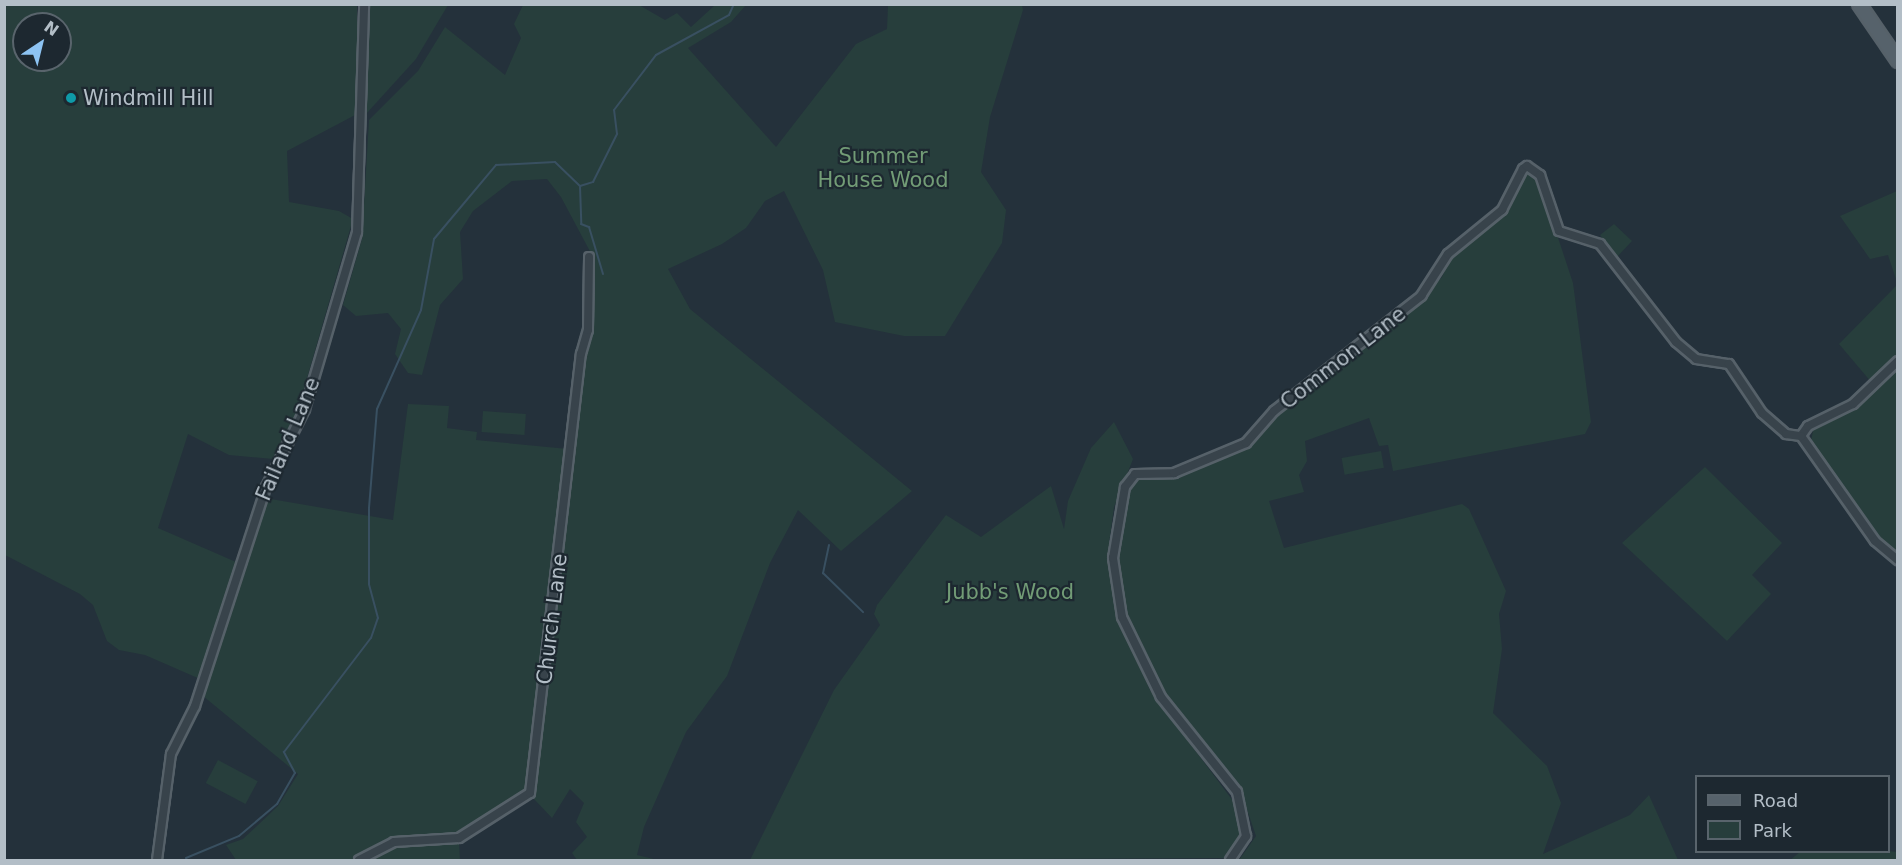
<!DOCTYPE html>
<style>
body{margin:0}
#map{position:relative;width:1902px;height:865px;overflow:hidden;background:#24313b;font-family:"DejaVu Sans",sans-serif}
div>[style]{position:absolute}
.green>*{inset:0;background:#273e3c;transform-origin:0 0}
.stream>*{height:2px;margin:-1px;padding:0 1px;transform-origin:1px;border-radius:1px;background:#395061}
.roads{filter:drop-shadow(2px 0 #566169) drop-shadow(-2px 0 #566169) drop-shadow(0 2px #566169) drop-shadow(0 -2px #566169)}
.minor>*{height:8px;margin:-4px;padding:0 4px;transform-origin:4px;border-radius:4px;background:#38434b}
.primary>*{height:12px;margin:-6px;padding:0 6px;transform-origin:6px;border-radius:6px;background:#56626b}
.dots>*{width:16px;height:16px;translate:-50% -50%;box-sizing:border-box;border:3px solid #1d2830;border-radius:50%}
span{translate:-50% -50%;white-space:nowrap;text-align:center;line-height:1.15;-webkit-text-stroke:4.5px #1d2830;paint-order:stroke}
.poi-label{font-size:21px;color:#b3bec7}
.left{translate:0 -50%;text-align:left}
.park-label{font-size:21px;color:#729c76}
.street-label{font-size:21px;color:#b3bec7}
.frame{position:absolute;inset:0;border:6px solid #b3bec7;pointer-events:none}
.legend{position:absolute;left:1695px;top:775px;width:195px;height:78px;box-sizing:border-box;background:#1d2830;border:2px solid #59646c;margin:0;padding:8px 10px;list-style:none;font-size:18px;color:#b3bec7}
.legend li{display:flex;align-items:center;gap:12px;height:30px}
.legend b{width:30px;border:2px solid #59646c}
.north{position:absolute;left:12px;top:12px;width:60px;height:60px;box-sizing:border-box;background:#1d2830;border:2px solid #59646c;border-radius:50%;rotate:35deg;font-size:16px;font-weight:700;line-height:24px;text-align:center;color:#b3bec7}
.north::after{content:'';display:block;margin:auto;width:21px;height:27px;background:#8dc3f2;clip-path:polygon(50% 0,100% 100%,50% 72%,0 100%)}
</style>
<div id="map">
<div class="green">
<div style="clip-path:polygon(evenodd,4px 5px,357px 5px,357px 114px,287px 151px,289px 202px,339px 211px,353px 219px,294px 423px,273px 459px,229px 455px,188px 434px,158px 528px,236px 562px,200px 679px,145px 655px,119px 650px,107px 641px,93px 605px,80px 594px,5px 555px,4px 5px,24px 24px,60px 24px,60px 60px,24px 60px,24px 24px)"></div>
<div style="clip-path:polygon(368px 5px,448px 5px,416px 59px,366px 114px)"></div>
<div style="clip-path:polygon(523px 5px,639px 5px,665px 20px,677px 13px,691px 27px,715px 5px,746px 5px,731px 22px,688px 48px,776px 147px,856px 44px,887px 29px,888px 5px,1022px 5px,1023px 10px,990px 117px,981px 172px,1006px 210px,1002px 243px,945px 336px,904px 336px,835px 322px,823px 270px,784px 191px,765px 201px,746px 228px,722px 244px,668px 269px,690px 309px,912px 491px,841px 551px,798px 510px,770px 563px,727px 676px,686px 732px,644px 827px,637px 855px,658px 860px,577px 860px,572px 853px,587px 837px,576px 822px,584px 803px,570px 789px,552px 818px,533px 798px,582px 372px,592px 330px,593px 257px,561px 197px,547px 179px,512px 181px,473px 211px,460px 232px,463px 279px,440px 305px,422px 375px,408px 373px,395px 354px,401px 329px,388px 313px,356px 316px,343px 305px,362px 239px,369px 120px,418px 71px,445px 27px,505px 75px,521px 38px,514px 24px)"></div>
<div style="clip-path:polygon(1526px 171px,1540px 183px,1573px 283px,1591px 422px,1585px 434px,1393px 471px,1388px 445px,1379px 446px,1369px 418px,1305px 441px,1307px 461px,1299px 475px,1304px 492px,1269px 501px,1284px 548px,1462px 504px,1469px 509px,1506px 591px,1499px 614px,1502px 649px,1493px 713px,1547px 766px,1561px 803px,1543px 854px,1630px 815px,1649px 795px,1678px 860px,1239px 860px,1256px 836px,1242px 795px,1164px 694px,1126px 616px,1116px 564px,1129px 487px,1136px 477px,1189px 472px,1247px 448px,1282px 407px,1410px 310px,1442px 277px,1452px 255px,1503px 213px)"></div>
<div style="clip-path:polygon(1897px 191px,1898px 191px,1897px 282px,1888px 255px,1870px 259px,1840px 216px)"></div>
<div style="clip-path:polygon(1614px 224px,1632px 241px,1616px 258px,1600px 235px)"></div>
<div style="clip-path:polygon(1897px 285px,1897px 358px,1872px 383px,1839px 344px)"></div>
<div style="clip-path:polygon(1897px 367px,1897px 556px,1877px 540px,1811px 441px,1814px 426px,1854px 409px)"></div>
<div style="clip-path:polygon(408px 404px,449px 406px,447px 428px,477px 432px,476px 440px,568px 449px,527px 790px,457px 835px,394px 839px,354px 860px,236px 860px,226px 845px,243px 839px,278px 806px,298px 774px,203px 696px,265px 498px,393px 520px)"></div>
<div style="left:483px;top:411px;width:43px;height:21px;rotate:4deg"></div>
<div style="clip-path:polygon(1114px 422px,1133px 459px,1114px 507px,1109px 544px,1114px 605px,1150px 690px,1239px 809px,1240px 842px,1227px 858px,750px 860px,834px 690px,880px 625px,874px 614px,877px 605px,946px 515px,981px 537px,1051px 486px,1064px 529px,1068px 501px,1091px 448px)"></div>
<div style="left:1381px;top:451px;width:17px;height:40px;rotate:80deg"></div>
<div style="clip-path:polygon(1705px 467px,1782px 543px,1752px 575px,1771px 594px,1727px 641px,1622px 543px)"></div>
<div style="left:218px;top:760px;width:45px;height:26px;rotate:28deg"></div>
<div style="clip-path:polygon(459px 842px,460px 860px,367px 860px,401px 844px)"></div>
<div style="clip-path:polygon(1800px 852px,1889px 851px,1897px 852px,1897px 860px,1790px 860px)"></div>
</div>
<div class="stream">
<div style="left:580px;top:186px;width:38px;rotate:88deg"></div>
<div style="left:581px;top:224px;width:9px;rotate:21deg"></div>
<div style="left:589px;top:227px;width:49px;rotate:73.4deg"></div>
<div style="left:829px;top:545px;width:29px;rotate:102deg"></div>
<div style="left:823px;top:573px;width:56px;rotate:44.3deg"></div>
<div style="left:186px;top:858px;width:57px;rotate:-22.5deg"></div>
<div style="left:239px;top:836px;width:50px;rotate:-40.1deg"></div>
<div style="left:277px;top:804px;width:36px;rotate:-60deg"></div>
<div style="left:295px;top:773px;width:24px;rotate:-118deg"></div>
<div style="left:284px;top:752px;width:143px;rotate:-52.7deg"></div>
<div style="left:371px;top:638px;width:21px;rotate:-71deg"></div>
<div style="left:378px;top:618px;width:35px;rotate:-105deg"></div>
<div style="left:369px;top:584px;width:76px;rotate:-90deg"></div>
<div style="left:369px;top:508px;width:99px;rotate:-85.4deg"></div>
<div style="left:377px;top:409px;width:108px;rotate:-66deg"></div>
<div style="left:421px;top:310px;width:72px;rotate:-79.6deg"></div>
<div style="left:434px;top:239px;width:97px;rotate:-50deg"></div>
<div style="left:496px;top:165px;width:59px;rotate:-2.9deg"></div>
<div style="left:555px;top:162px;width:35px;rotate:44deg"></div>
<div style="left:580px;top:186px;width:14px;rotate:-17deg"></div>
<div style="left:593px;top:182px;width:54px;rotate:-63.4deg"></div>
<div style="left:617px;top:134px;width:24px;rotate:-97deg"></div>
<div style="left:614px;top:110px;width:69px;rotate:-52.6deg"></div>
<div style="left:656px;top:55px;width:83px;rotate:-28.7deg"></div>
<div style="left:729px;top:15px;width:12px;rotate:-66deg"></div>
</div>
<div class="roads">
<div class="minor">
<div style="left:1801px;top:436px;width:128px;rotate:54.8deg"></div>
<div style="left:1875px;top:541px;width:30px;rotate:40deg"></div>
<div style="left:1801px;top:436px;width:12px;rotate:-55deg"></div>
<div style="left:1808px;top:426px;width:50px;rotate:-26.1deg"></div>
<div style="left:1853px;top:404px;width:62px;rotate:-43.7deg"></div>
<div style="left:157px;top:860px;width:107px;rotate:-82.5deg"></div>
<div style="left:171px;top:754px;width:54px;rotate:-63.4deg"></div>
<div style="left:195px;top:706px;width:230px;rotate:-72deg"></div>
<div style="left:266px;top:487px;width:87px;rotate:-63.4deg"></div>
<div style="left:305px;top:409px;width:184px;rotate:-73.6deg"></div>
<div style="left:357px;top:232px;width:228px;rotate:-88.2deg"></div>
<div style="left:359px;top:860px;width:39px;rotate:-27deg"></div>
<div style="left:394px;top:842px;width:65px;rotate:-3.5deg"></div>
<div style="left:459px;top:838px;width:84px;rotate:-32.4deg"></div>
<div style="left:530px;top:793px;width:442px;rotate:-83.4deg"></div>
<div style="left:581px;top:354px;width:25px;rotate:-74deg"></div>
<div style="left:588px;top:330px;width:73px;rotate:-89.2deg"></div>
<div style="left:1230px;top:860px;width:29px;rotate:-56deg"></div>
<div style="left:1246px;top:836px;width:45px;rotate:-101.6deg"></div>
<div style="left:1237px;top:792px;width:122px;rotate:-128.7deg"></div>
<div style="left:1161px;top:697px;width:89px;rotate:-116deg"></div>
<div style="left:1122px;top:617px;width:60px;rotate:-98.7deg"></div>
<div style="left:1113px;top:558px;width:72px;rotate:-80.4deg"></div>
<div style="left:1125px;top:487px;width:16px;rotate:-52deg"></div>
<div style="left:1135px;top:474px;width:39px;rotate:-1deg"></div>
<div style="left:1174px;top:473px;width:78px;rotate:-22.6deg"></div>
<div style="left:1246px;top:443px;width:43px;rotate:-48.8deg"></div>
<div style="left:1274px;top:411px;width:187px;rotate:-38deg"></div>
<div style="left:1421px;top:296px;width:50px;rotate:-57.3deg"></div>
<div style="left:1448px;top:254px;width:70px;rotate:-39.2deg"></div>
<div style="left:1502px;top:210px;width:46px;rotate:-62.9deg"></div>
<div style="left:1523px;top:169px;width:5px;rotate:-37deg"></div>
<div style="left:1527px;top:166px;width:16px;rotate:35deg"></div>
<div style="left:1540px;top:175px;width:59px;rotate:71.3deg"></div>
<div style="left:1559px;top:231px;width:43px;rotate:17.6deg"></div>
<div style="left:1600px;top:244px;width:124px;rotate:52.2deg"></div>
<div style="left:1676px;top:342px;width:26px;rotate:40deg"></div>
<div style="left:1696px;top:359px;width:33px;rotate:9deg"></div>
<div style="left:1729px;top:364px;width:59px;rotate:56deg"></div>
<div style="left:1762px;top:413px;width:32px;rotate:41deg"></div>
<div style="left:1786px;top:434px;width:15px;rotate:8deg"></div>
</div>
<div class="primary">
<div style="left:1859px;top:4px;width:69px;rotate:55.6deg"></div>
</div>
</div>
<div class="dots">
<div style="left:71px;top:98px;background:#0f9aa8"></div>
</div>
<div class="poi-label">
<span class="left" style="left:83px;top:98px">Windmill Hill</span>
</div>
<div class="park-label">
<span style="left:883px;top:168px">Summer<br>House Wood</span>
<span style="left:1010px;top:592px">Jubb's Wood</span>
</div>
<div class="street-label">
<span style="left:1343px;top:358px;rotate:-38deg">Common Lane</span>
<span style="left:288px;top:439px;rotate:-67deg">Failand Lane</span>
<span style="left:552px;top:619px;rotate:-83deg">Church Lane</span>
</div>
<div class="frame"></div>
<ul class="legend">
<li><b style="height:8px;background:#56626b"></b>Road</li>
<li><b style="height:16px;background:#273e3c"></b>Park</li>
</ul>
<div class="north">N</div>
</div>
